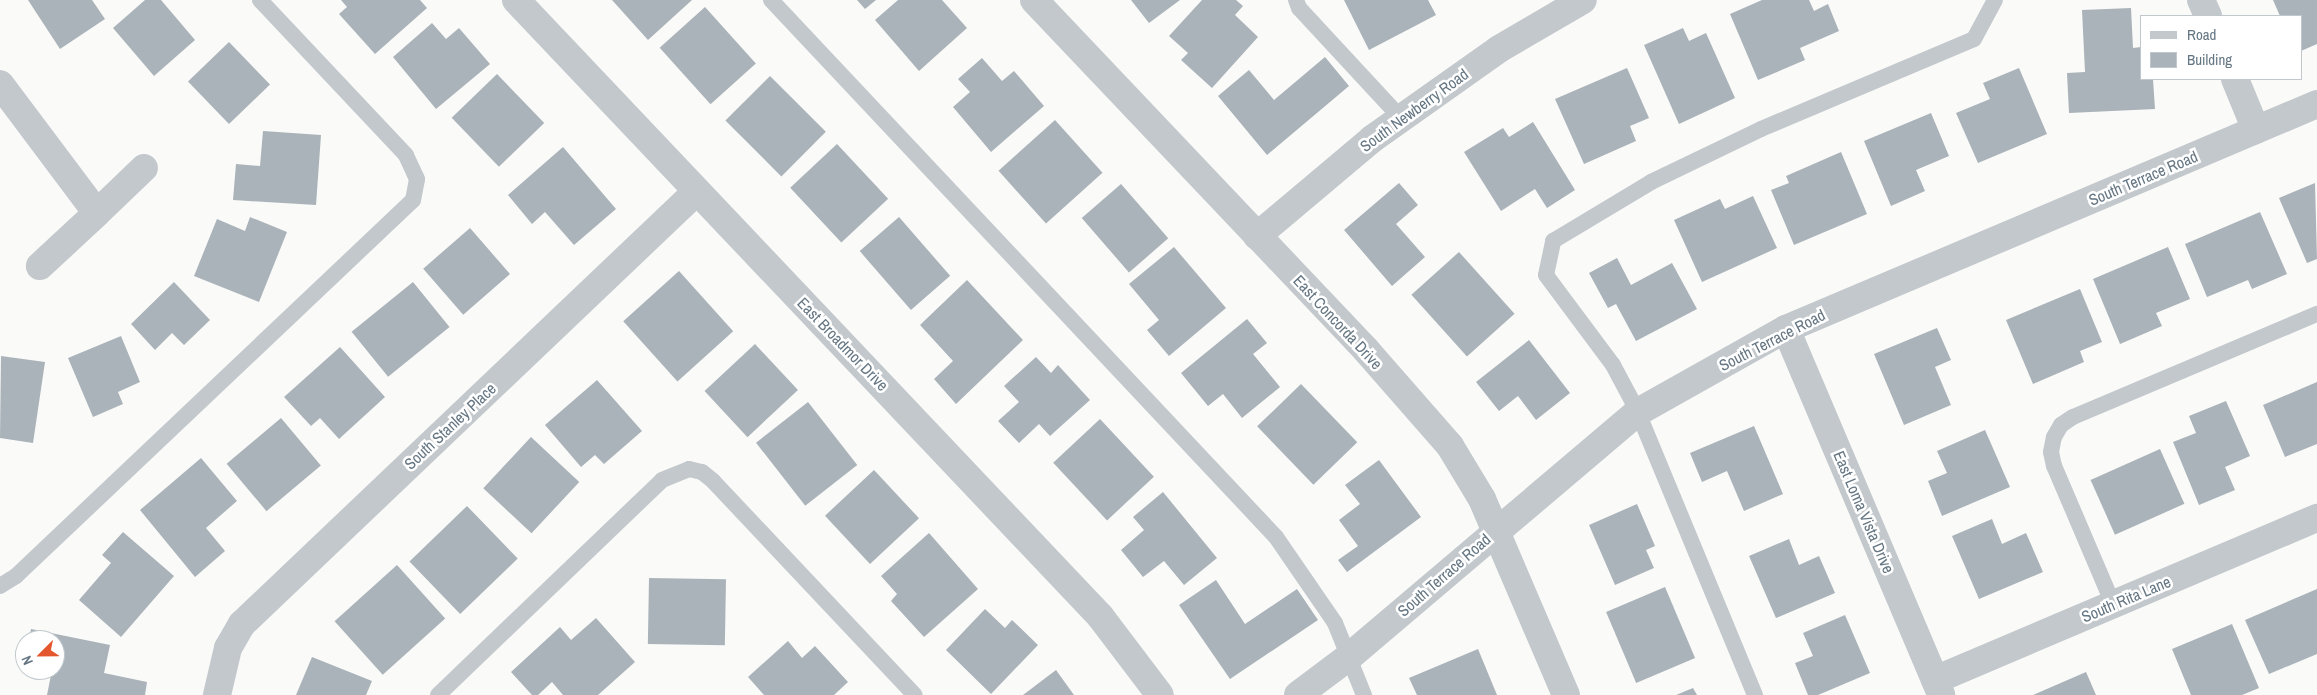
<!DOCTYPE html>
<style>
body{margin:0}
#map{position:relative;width:2317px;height:695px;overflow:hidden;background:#fafaf8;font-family:"Archivo Narrow",sans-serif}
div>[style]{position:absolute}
.building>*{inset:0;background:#aab3b9;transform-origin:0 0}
.service>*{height:16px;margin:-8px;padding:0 8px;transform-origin:8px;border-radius:8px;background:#c3c8cc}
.minor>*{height:28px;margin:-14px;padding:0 14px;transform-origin:14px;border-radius:14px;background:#c3c8cc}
span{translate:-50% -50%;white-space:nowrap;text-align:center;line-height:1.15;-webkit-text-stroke:5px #fff;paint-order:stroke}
.street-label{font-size:16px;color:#657683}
.legend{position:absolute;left:2140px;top:15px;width:162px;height:65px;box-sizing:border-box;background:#fff;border:1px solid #c1c8cd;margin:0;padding:6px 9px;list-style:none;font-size:15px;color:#657683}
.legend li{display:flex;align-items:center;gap:10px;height:25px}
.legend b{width:25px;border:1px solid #c1c8cd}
.north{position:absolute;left:15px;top:630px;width:50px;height:50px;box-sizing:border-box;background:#fff;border:1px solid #c1c8cd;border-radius:50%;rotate:247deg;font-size:14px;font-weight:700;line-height:20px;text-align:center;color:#657683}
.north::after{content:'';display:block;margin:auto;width:18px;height:22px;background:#e4572e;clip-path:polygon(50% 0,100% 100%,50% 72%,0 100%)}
</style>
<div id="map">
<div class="building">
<div style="clip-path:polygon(28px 0,92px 0,105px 19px,60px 49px)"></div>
<div style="clip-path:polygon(145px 0,161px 0,195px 40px,154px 76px,113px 28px)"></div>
<div style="clip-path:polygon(341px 0,420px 0,427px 8px,375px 54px,339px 14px,347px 7px)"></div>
<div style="clip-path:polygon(612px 0,692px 0,648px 40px)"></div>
<div style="clip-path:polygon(857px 0,876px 0,865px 9px)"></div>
<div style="clip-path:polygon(898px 0,942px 0,967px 28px,919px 71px,875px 20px)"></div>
<div style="clip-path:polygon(1131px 0,1180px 0,1149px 23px)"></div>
<div style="clip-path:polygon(1202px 0,1236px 0,1243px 6px,1235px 15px,1258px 37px,1212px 88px,1181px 60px,1188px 53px,1169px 36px)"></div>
<div style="clip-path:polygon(1344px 0,1428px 0,1436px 15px,1369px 50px)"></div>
<div style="clip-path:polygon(1762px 0,1809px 0,1814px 11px,1828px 4px,1839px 31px,1800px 48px,1805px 60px,1758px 80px,1730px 14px)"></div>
<div style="clip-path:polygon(2273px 0,2317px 0,2317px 44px,2301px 51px,2301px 16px,2280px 16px)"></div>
<div style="left:705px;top:7px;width:76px;height:61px;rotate:48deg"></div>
<div style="clip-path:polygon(2131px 8px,2133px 48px,2141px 47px,2141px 79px,2153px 79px,2155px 109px,2069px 113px,2067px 73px,2085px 72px,2082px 10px)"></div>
<div style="clip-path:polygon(432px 23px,446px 39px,459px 28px,490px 64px,436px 109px,393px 57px)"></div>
<div style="clip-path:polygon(1683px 28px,1689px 41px,1706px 33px,1735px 98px,1679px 124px,1644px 45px)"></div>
<div style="left:229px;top:42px;width:59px;height:57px;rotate:46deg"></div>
<div style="clip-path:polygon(1325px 57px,1349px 86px,1267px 155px,1218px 96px,1249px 70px,1274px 100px)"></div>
<div style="clip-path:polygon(982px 58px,1002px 81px,1014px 71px,1044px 106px,991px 152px,953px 107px,970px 92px,958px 79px)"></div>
<div style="clip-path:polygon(1627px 68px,1649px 118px,1630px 126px,1636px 141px,1584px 164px,1555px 99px)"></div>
<div style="clip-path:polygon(2019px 68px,2047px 134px,1978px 163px,1956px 113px,1990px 99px,1983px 83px)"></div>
<div style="left:497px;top:74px;width:68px;height:63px;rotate:46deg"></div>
<div style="left:770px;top:76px;width:79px;height:63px;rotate:45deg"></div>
<div style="clip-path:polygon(1931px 113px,1949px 156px,1916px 170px,1925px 191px,1891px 206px,1864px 141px)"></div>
<div style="left:1055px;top:120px;width:71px;height:76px;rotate:48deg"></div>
<div style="clip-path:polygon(1533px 122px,1575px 190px,1547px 208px,1535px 189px,1501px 211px,1464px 152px,1503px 128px,1509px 137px)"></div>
<div style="clip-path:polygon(263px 131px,321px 135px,316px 205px,233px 200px,236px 164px,260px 166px)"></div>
<div style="left:837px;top:144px;width:75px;height:64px;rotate:47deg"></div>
<div style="clip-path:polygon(563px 147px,616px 209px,574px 245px,545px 212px,532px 224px,508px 195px)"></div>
<div style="clip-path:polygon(1841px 152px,1867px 214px,1794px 245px,1771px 190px,1789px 183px,1786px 176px)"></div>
<div style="clip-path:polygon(1399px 183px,1418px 205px,1396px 224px,1425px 257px,1392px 286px,1344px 230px)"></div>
<div style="clip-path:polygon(2315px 183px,2317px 259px,2307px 263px,2279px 198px)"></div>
<div style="left:1121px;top:184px;width:72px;height:52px;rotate:49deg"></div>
<div style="clip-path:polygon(1753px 196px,1777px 248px,1702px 282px,1674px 220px,1720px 199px,1725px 209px)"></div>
<div style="clip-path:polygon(2260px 212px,2287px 274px,2252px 289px,2248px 280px,2207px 297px,2185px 244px)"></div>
<div style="clip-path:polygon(250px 217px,287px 232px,259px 302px,194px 276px,217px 219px,245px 231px)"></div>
<div style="left:899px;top:217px;width:78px;height:52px;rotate:49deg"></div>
<div style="left:470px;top:228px;width:61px;height:62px;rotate:49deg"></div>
<div style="clip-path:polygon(1174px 247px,1226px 308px,1169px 356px,1147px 330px,1159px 320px,1129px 284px)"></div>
<div style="clip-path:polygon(2168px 247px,2190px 299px,2156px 313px,2162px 326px,2120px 344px,2093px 279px)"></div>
<div style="left:1459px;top:252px;width:83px;height:64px;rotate:48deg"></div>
<div style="clip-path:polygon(1617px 258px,1631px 285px,1672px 263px,1697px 309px,1636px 341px,1616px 304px,1608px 308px,1589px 273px)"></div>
<div style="left:679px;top:271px;width:81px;height:75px;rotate:48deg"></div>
<div style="clip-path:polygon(967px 280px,1023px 340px,956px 404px,934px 379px,953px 361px,920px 325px)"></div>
<div style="clip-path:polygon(174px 282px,210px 320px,184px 345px,172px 333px,155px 350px,131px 324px)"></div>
<div style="left:413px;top:282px;width:58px;height:79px;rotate:51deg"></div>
<div style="clip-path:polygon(2080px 289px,2102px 342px,2080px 351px,2084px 362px,2033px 384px,2006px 320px)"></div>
<div style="clip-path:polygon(1247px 319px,1267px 343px,1253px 354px,1280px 387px,1242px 418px,1223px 394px,1208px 406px,1181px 373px)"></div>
<div style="clip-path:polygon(1937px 328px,1951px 360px,1935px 367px,1951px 405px,1904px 425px,1874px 354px)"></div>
<div style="clip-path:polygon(121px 336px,140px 382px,118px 392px,123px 404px,93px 417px,68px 358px)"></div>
<div style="clip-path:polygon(1529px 340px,1570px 393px,1536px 420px,1518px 396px,1499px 411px,1476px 382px)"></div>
<div style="left:755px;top:344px;width:63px;height:69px;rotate:47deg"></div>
<div style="clip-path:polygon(340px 347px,385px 397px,339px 439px,320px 418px,311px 426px,284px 397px)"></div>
<div style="clip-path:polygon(1px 356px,45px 362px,33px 443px,0 438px)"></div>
<div style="clip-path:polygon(1036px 357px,1051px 373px,1058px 365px,1090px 400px,1050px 436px,1039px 424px,1019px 443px,998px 421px,1019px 402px,1004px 386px)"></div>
<div style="clip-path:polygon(597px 380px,642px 431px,604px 464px,595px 455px,581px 467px,545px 425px)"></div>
<div style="clip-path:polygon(2317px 382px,2317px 444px,2285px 457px,2263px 405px)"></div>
<div style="left:1301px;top:384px;width:81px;height:61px;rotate:46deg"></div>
<div style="clip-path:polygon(2226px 401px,2250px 456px,2225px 467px,2235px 490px,2199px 505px,2173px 442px,2196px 433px,2189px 416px)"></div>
<div style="left:808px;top:402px;width:80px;height:66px;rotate:52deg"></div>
<div style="left:281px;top:418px;width:62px;height:71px;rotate:50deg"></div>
<div style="left:1100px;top:419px;width:79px;height:64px;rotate:47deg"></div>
<div style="clip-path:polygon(1754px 426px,1783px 494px,1744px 511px,1727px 471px,1702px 482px,1690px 453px)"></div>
<div style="clip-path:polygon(1985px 430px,2010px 487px,1942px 516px,1928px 481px,1947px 473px,1937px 451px)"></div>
<div style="left:531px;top:437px;width:66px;height:70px;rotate:43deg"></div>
<div style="left:2160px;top:449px;width:60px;height:76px;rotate:66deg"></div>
<div style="clip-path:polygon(201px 458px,237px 501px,206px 528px,225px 551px,195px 577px,140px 510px)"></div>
<div style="clip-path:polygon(1379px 460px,1421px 517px,1347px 572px,1338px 560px,1358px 546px,1339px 520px,1360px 504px,1345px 485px)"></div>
<div style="left:874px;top:470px;width:66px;height:67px;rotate:47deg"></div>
<div style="clip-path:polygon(1163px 492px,1217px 558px,1184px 585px,1164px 561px,1143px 577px,1121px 550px,1144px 530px,1133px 517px)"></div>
<div style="clip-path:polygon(1637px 504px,1655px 546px,1646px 550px,1654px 568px,1615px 585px,1589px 525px)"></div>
<div style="left:467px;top:506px;width:73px;height:80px;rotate:46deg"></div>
<div style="clip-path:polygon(1992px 519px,2002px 544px,2026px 533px,2043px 572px,1979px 599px,1952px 536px)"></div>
<div style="clip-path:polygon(123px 532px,174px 576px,121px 637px,79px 600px,111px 563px,102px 555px)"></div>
<div style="clip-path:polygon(929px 533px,978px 589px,924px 637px,891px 601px,897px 594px,881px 576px)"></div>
<div style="clip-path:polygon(1789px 539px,1799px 565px,1819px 556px,1835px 593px,1776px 618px,1749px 556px)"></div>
<div style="left:397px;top:565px;width:72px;height:84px;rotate:48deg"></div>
<div style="left:649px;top:578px;width:77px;height:66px;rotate:1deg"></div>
<div style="clip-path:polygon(1216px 580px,1245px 624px,1297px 589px,1318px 620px,1230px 679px,1179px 605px)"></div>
<div style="left:1665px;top:587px;width:77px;height:64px;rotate:67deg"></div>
<div style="clip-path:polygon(2317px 589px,2317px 654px,2269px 674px,2245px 620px)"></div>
<div style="clip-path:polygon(985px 609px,1005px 628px,1012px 620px,1038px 645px,991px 694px,946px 650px)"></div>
<div style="clip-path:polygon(1845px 615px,1870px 673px,1818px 695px,1808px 695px,1795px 663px,1813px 656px,1803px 633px)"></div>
<div style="clip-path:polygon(596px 618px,635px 662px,598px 695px,563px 695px,552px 682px,538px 695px,532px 695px,511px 672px,560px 627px,571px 640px)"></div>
<div style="clip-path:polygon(2232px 624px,2259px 688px,2242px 695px,2191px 695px,2172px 649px)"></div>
<div style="clip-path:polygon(31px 629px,110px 645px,104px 673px,147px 682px,145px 695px,47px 695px,52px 670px,55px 670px,55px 640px,29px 640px)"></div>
<div style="clip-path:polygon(788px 641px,802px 658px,815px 646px,848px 682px,834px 695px,764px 695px,748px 677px)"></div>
<div style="clip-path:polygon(1478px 649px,1497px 695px,1417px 695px,1409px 678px)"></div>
<div style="clip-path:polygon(312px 657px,372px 681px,366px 695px,296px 695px)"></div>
<div style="clip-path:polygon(1056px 670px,1074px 695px,1023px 695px)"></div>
<div style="clip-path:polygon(2086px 672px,2096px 695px,2033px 695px)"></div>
<div style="clip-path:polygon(1693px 688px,1697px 695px,1676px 695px)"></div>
</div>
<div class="service">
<div style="left:771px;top:0;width:737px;rotate:46.76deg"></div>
<div style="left:1276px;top:537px;width:104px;rotate:55.5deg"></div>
<div style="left:1335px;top:623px;width:78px;rotate:68.1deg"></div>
<div style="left:1296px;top:0;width:9px;rotate:69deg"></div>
<div style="left:1299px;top:8px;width:150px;rotate:47.2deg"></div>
<div style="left:0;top:586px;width:19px;rotate:-32deg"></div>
<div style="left:16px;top:576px;width:547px;rotate:-43.44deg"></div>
<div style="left:413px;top:200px;width:21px;rotate:-79deg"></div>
<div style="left:417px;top:179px;width:26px;rotate:-115deg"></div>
<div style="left:406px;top:155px;width:213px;rotate:-133.3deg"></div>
<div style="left:2113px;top:604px;width:150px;rotate:-113.1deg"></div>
<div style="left:2054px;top:466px;width:14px;rotate:-102deg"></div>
<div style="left:2051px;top:452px;width:15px;rotate:-79deg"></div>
<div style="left:2054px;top:437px;width:14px;rotate:-60deg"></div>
<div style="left:2061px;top:425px;width:14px;rotate:-34deg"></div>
<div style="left:2073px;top:417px;width:265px;rotate:-22.9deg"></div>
<div style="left:438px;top:695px;width:310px;rotate:-43.8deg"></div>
<div style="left:662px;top:480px;width:29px;rotate:-22deg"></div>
<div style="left:689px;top:469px;width:13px;rotate:13deg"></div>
<div style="left:702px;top:472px;width:14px;rotate:39deg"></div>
<div style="left:713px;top:481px;width:294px;rotate:46.7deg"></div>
<div style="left:1755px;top:695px;width:306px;rotate:-112.5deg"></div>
<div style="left:1638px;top:412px;width:53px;rotate:-118deg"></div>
<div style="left:1613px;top:365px;width:112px;rotate:-126.7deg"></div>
<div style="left:1546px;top:275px;width:35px;rotate:-78deg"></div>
<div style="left:1553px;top:241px;width:114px;rotate:-31deg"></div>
<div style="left:1651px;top:182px;width:122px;rotate:-25.7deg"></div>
<div style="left:1761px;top:129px;width:231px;rotate:-22.9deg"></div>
<div style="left:1974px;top:39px;width:44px;rotate:-61.7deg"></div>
</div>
<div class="minor">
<div style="left:516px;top:0;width:849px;rotate:46.53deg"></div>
<div style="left:1100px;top:616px;width:99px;rotate:52.8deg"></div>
<div style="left:1034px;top:0;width:482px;rotate:46.5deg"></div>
<div style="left:1366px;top:350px;width:128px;rotate:48.8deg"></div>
<div style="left:1450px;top:446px;width:62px;rotate:58.9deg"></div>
<div style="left:1482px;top:499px;width:213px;rotate:66.8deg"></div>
<div style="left:2201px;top:0;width:17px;rotate:66deg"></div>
<div style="left:2235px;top:79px;width:55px;rotate:67.6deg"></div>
<div style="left:0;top:84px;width:161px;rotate:53.1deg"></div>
<div style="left:97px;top:213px;width:78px;rotate:137.1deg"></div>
<div style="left:97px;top:213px;width:65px;rotate:-43.8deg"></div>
<div style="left:1257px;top:236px;width:150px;rotate:-40.1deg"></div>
<div style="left:1372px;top:139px;width:156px;rotate:-35.3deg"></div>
<div style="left:1499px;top:49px;width:97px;rotate:-30.3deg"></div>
<div style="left:1786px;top:329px;width:397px;rotate:67deg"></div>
<div style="left:1935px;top:680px;width:415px;rotate:-23deg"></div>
<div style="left:217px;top:695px;width:48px;rotate:-76.8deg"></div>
<div style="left:228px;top:648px;width:28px;rotate:-60deg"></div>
<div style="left:242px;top:624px;width:628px;rotate:-43.58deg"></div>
<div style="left:1298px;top:695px;width:65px;rotate:-36.9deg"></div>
<div style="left:1350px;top:656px;width:377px;rotate:-40.3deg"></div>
<div style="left:1638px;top:412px;width:170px;rotate:-29.3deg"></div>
<div style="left:1786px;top:329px;width:577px;rotate:-22.96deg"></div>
</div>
<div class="street-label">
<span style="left:1414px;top:110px;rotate:-36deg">South Newberry Road</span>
<span style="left:2143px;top:178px;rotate:-23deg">South Terrace Road</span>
<span style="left:1338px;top:322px;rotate:47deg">East Concorda Drive</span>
<span style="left:1772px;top:340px;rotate:-27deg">South Terrace Road</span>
<span style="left:843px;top:344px;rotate:46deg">East Broadmor Drive</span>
<span style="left:450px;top:426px;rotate:-43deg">South Stanley Place</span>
<span style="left:1864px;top:512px;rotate:67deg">East Loma Vista Drive</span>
<span style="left:1444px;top:575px;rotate:-41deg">South Terrace Road</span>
<span style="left:2126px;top:599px;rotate:-23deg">South Rita Lane</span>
</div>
<ul class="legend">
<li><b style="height:6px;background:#c3c8cc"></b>Road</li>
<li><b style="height:14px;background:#aab3b9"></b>Building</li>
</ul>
<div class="north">N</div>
</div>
